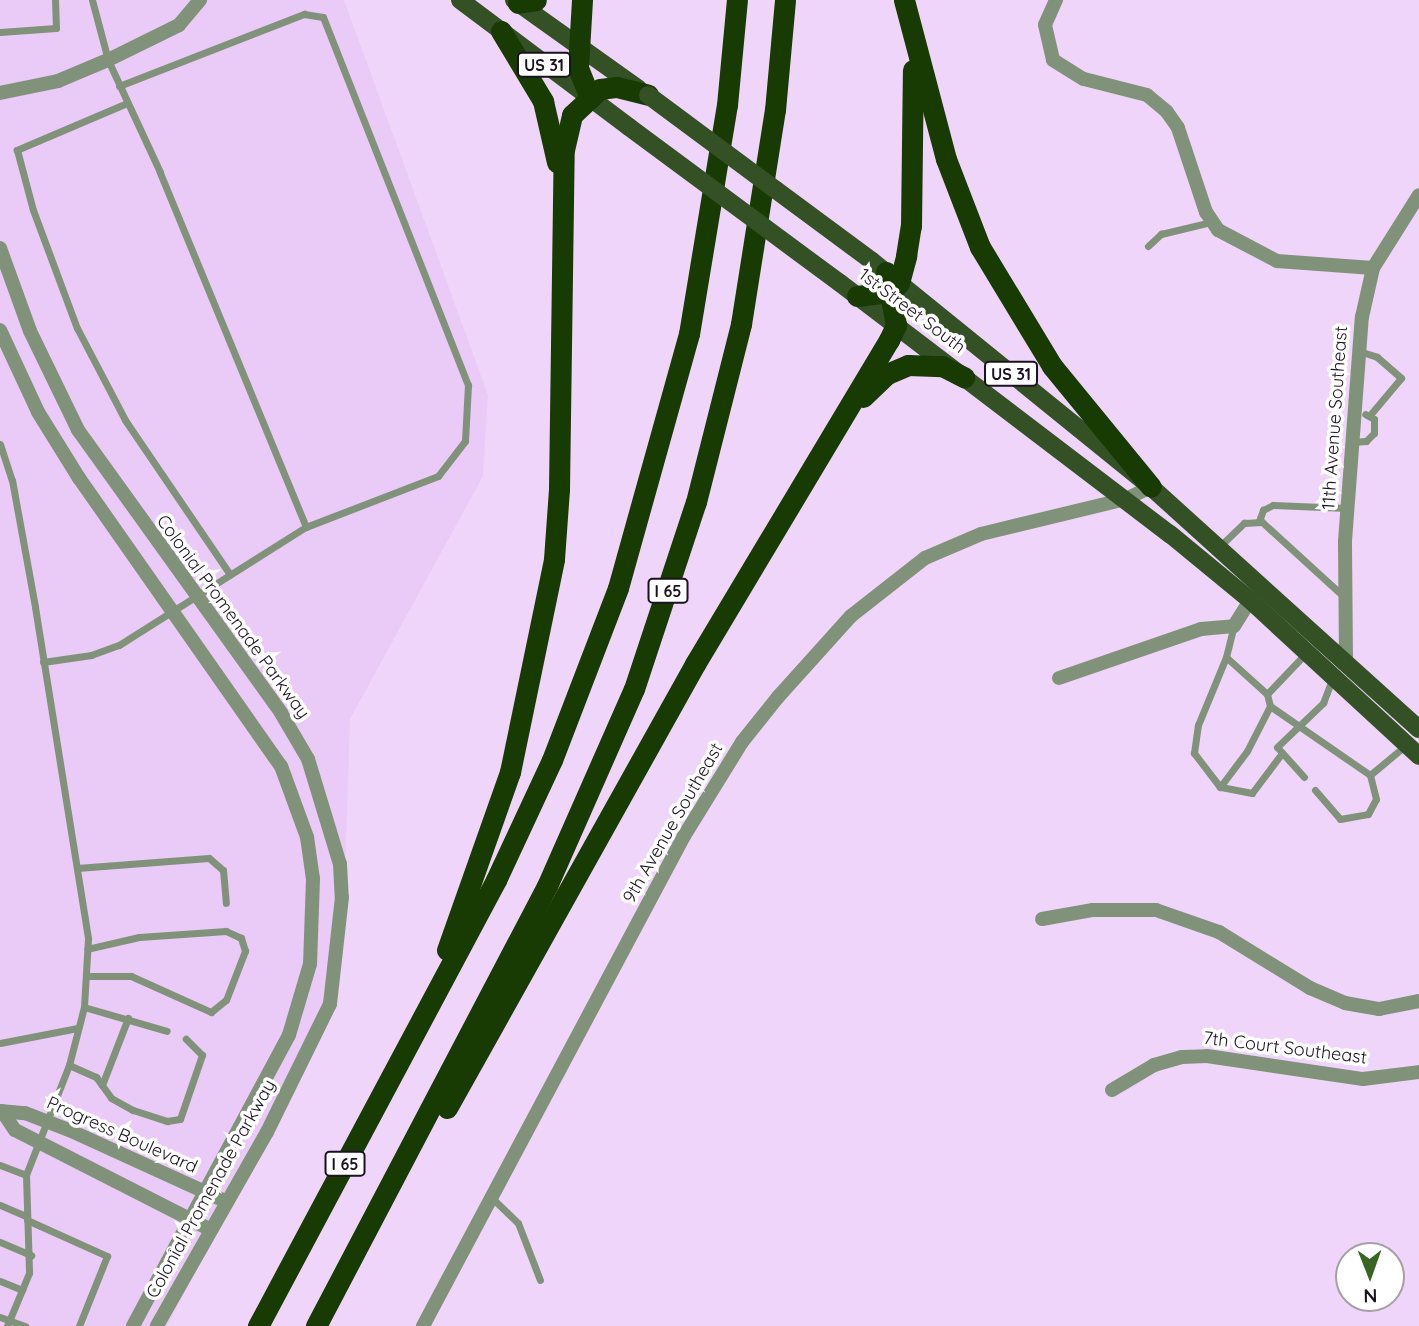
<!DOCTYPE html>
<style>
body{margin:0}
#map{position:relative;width:1419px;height:1326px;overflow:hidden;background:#f0d5fa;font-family:Quicksand,sans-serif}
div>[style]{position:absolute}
.built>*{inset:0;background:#eacaf6}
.lane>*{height:7px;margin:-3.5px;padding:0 3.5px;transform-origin:3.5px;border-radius:3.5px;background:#81927a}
.street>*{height:14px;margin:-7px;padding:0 7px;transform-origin:7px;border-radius:7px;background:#81927a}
.primary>*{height:18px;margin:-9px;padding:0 9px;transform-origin:9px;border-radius:9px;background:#345126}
.highway>*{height:21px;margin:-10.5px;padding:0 10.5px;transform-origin:10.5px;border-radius:10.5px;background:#183a03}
.primary-bridge>*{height:18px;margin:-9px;padding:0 9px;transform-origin:9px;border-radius:9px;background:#345126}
span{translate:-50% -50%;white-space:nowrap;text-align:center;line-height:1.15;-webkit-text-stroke:7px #fff;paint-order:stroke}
.shield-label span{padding:2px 5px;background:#fff;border:2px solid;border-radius:5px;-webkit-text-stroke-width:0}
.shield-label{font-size:16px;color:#1b121f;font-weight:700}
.street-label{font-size:18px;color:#1b121f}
.north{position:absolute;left:1335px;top:1242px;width:70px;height:70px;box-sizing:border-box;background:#fff;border:2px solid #a4a0a5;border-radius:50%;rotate:179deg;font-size:19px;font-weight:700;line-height:28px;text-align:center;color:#1b121f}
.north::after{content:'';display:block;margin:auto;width:24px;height:32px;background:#396523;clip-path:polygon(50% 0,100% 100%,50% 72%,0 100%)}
</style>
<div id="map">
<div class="built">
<div style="clip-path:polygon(0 0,344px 0,488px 395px,483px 476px,350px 719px,345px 875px,332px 1013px,167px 1326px,0 1326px)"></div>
</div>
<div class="lane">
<div style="left:0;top:32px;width:56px;rotate:-4.1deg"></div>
<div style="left:56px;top:28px;width:28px;rotate:-92deg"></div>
<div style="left:119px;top:86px;width:199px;rotate:-21.3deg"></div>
<div style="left:304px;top:14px;width:19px;rotate:9deg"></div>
<div style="left:323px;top:17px;width:396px;rotate:68.5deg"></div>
<div style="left:468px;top:385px;width:56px;rotate:93.1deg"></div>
<div style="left:465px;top:441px;width:44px;rotate:127.6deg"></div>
<div style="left:438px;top:476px;width:142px;rotate:158.9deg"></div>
<div style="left:127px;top:103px;width:120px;rotate:156.9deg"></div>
<div style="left:17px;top:150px;width:62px;rotate:75.1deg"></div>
<div style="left:33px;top:210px;width:126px;rotate:69.6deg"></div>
<div style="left:77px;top:328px;width:104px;rotate:62.4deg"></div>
<div style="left:125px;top:420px;width:185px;rotate:55.8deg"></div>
<div style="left:1148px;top:246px;width:18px;rotate:-43deg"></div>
<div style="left:1161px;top:234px;width:51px;rotate:-13.5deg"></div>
<div style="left:1359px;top:351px;width:19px;rotate:18deg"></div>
<div style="left:1377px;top:357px;width:32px;rotate:41deg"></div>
<div style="left:1401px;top:378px;width:48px;rotate:130deg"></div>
<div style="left:1352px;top:442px;width:14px;rotate:-4deg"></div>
<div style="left:1366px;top:441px;width:11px;rotate:-45deg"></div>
<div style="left:1374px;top:433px;width:14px;rotate:-90deg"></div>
<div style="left:1374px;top:419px;width:10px;rotate:-151deg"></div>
<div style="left:0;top:444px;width:38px;rotate:72deg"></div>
<div style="left:12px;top:480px;width:129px;rotate:79.7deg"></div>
<div style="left:35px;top:607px;width:336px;rotate:80.9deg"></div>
<div style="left:88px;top:939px;width:68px;rotate:93.4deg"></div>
<div style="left:84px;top:1007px;width:60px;rotate:104.5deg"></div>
<div style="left:69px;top:1065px;width:118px;rotate:111.4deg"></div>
<div style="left:26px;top:1175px;width:98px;rotate:88.2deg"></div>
<div style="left:29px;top:1273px;width:57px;rotate:112.5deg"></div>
<div style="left:1259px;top:521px;width:12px;rotate:-70deg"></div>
<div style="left:1263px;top:510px;width:11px;rotate:-27deg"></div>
<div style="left:1273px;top:505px;width:74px;rotate:2.3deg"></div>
<div style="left:1219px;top:547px;width:35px;rotate:-44deg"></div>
<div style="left:1244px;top:523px;width:18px;rotate:-3deg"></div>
<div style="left:1262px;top:522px;width:110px;rotate:42.4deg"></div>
<div style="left:1226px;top:657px;width:32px;rotate:-76deg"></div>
<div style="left:43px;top:662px;width:49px;rotate:-8.3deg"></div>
<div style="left:91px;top:655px;width:30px;rotate:-20deg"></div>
<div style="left:119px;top:645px;width:221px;rotate:-32.3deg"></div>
<div style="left:306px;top:527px;width:384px;rotate:-112.4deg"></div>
<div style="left:160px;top:172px;width:123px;rotate:-114.9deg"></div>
<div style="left:108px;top:60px;width:62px;rotate:-104.9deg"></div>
<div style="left:1267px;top:694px;width:12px;rotate:76deg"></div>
<div style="left:1270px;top:706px;width:121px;rotate:34.6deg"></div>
<div style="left:1282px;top:753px;width:50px;rotate:126.9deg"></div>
<div style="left:1252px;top:793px;width:33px;rotate:-169deg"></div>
<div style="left:1220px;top:787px;width:43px;rotate:-127.4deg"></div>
<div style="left:1194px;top:753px;width:28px;rotate:-82deg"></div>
<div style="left:1198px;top:725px;width:74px;rotate:-67.6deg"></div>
<div style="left:1226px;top:657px;width:55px;rotate:42.1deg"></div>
<div style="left:1267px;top:694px;width:57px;rotate:-46.4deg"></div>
<div style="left:1304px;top:777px;width:40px;rotate:-132deg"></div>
<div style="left:1277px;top:747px;width:64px;rotate:-43.7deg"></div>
<div style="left:1323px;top:703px;width:28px;rotate:-69deg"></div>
<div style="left:1220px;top:787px;width:45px;rotate:-53.1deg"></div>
<div style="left:1247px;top:751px;width:51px;rotate:-62.9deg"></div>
<div style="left:1315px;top:790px;width:38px;rotate:49deg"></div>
<div style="left:1340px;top:819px;width:28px;rotate:-10deg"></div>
<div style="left:1368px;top:814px;width:17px;rotate:-62deg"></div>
<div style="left:1376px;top:799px;width:25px;rotate:-104deg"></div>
<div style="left:1370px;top:775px;width:47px;rotate:-39.8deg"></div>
<div style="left:77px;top:868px;width:132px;rotate:-4.3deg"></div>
<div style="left:209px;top:858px;width:18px;rotate:41deg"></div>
<div style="left:223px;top:870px;width:33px;rotate:85deg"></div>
<div style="left:86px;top:976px;width:45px"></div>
<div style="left:131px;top:976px;width:88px;rotate:24.2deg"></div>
<div style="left:211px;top:1012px;width:19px;rotate:-39deg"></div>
<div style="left:226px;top:1000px;width:53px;rotate:-68.8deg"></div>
<div style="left:245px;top:951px;width:14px;rotate:-107deg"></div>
<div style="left:241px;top:938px;width:17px;rotate:-155deg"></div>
<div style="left:226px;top:931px;width:87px;rotate:176.1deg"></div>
<div style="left:139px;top:937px;width:53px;rotate:167deg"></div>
<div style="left:84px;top:1007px;width:86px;rotate:16.1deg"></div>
<div style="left:0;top:1043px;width:79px;rotate:-10.9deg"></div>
<div style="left:69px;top:1065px;width:30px;rotate:24deg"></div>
<div style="left:96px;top:1077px;width:26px;rotate:54deg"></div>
<div style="left:111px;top:1098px;width:25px;rotate:29deg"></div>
<div style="left:133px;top:1110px;width:36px;rotate:18deg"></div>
<div style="left:167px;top:1121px;width:13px;rotate:-9deg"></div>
<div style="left:180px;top:1119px;width:68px;rotate:-71deg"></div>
<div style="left:202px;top:1055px;width:23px;rotate:-135deg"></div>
<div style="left:102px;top:1085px;width:72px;rotate:-68.8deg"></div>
<div style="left:0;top:1165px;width:28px;rotate:21deg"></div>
<div style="left:492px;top:1198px;width:36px;rotate:44deg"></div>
<div style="left:518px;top:1223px;width:61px;rotate:68.9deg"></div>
<div style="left:0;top:1205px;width:28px;rotate:23deg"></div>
<div style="left:27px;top:1220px;width:88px;rotate:24.2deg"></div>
<div style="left:107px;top:1256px;width:75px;rotate:111.8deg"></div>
<div style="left:0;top:1242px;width:34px;rotate:23deg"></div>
<div style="left:0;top:1281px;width:24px;rotate:22deg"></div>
<div style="left:0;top:1317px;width:27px;rotate:20deg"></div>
</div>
<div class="street">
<div style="left:1056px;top:0;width:27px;rotate:114deg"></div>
<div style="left:1045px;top:25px;width:36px;rotate:77deg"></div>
<div style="left:1053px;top:60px;width:36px;rotate:32deg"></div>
<div style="left:1084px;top:79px;width:65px;rotate:14.3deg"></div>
<div style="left:1147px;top:95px;width:26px;rotate:40deg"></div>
<div style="left:1167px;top:112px;width:19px;rotate:55deg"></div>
<div style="left:1178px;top:128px;width:89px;rotate:71.6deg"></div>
<div style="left:1206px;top:212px;width:22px;rotate:56deg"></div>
<div style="left:1218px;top:230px;width:67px;rotate:27.7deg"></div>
<div style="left:1277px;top:261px;width:96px;rotate:4.2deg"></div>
<div style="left:0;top:93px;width:59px;rotate:-11.7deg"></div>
<div style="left:58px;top:81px;width:54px;rotate:-22.8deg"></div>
<div style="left:108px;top:60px;width:79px;rotate:-26.2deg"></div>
<div style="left:179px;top:25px;width:33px;rotate:-50deg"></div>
<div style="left:0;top:248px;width:88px;rotate:70.1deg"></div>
<div style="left:30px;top:331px;width:110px;rotate:64.1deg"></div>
<div style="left:78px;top:430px;width:348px;rotate:54.3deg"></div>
<div style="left:281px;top:713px;width:53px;rotate:59.6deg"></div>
<div style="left:308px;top:759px;width:110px;rotate:73.1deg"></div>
<div style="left:340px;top:864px;width:33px;rotate:87deg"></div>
<div style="left:342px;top:897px;width:108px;rotate:96.4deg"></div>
<div style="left:330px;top:1004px;width:143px;rotate:116.2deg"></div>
<div style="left:267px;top:1132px;width:223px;rotate:119.6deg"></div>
<div style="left:0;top:330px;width:90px;rotate:65.1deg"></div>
<div style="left:38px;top:412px;width:78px;rotate:58.2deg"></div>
<div style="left:79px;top:478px;width:352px;rotate:55deg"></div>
<div style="left:281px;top:766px;width:76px;rotate:69.9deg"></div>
<div style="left:307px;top:837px;width:42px;rotate:81.9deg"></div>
<div style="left:313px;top:879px;width:85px;rotate:92deg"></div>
<div style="left:310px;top:964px;width:74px;rotate:106.5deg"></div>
<div style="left:289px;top:1035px;width:330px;rotate:118.2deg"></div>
<div style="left:1346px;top:659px;width:118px;rotate:-90.5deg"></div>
<div style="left:1345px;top:541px;width:225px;rotate:-85.7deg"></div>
<div style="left:1362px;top:317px;width:50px;rotate:-77.3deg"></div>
<div style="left:1373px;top:268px;width:86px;rotate:-57.8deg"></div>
<div style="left:1059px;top:678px;width:150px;rotate:-19deg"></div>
<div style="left:1201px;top:629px;width:33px;rotate:-5deg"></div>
<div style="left:1234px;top:626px;width:31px;rotate:-58deg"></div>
<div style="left:1042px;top:919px;width:52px;rotate:-10deg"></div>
<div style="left:1093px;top:910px;width:63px"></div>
<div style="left:1156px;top:910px;width:67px;rotate:19.2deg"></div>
<div style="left:1219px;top:932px;width:107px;rotate:31.6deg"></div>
<div style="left:1310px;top:988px;width:38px;rotate:23deg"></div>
<div style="left:1345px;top:1003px;width:35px;rotate:10deg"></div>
<div style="left:1379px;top:1009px;width:41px;rotate:-11.3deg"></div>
<div style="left:1112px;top:1090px;width:49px;rotate:-30.8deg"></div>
<div style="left:1154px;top:1065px;width:29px;rotate:-16deg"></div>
<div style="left:1182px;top:1057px;width:25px;rotate:-2deg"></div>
<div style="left:1207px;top:1056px;width:158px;rotate:8.4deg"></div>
<div style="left:1363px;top:1079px;width:56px;rotate:-7.1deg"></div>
<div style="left:0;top:1111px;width:25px;rotate:5deg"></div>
<div style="left:25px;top:1113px;width:47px;rotate:21.1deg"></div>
<div style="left:69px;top:1130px;width:171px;rotate:24.5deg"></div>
<div style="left:2px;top:1111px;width:23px;rotate:56deg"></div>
<div style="left:15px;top:1130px;width:218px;rotate:27deg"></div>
<div style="left:423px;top:1326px;width:555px;rotate:-61.96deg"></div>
<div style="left:684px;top:836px;width:110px;rotate:-58.3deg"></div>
<div style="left:742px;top:742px;width:58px;rotate:-51.3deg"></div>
<div style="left:778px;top:697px;width:109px;rotate:-48deg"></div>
<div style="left:851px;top:616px;width:94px;rotate:-38.1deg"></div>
<div style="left:925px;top:558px;width:61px;rotate:-23.2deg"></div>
<div style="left:981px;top:534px;width:149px;rotate:-13.6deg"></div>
<div style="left:1126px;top:499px;width:28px;rotate:-26deg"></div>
</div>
<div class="primary">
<div style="left:460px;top:0;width:211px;rotate:36.9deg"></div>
<div style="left:514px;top:0;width:153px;rotate:35.5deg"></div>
<div style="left:776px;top:190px;width:119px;rotate:36.5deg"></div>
<div style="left:872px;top:261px;width:359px;rotate:39deg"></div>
<div style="left:1151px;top:487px;width:361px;rotate:42.1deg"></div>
<div style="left:840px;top:283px;width:415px;rotate:37.3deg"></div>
<div style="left:1170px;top:534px;width:104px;rotate:39.5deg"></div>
<div style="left:1250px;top:600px;width:230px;rotate:42.7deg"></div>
</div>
<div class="highway">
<div style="left:582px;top:0;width:68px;rotate:93.4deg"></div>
<div style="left:578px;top:68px;width:29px;rotate:68deg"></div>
<div style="left:904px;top:0;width:164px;rotate:75.2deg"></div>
<div style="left:946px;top:159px;width:94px;rotate:68.9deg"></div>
<div style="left:980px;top:247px;width:139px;rotate:58.8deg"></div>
<div style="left:1052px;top:366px;width:156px;rotate:50.7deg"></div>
<div style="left:518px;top:3px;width:18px;rotate:-9deg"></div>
<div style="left:501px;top:31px;width:82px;rotate:59deg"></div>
<div style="left:543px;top:101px;width:63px;rotate:77.1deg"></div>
<div style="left:857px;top:296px;width:34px;rotate:-7deg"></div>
<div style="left:891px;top:292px;width:12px;rotate:-48deg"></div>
<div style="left:899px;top:283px;width:28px;rotate:-75deg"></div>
<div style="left:906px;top:256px;width:30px;rotate:-81deg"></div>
<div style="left:911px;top:226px;width:156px;rotate:-89.3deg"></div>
<div style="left:863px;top:397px;width:33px;rotate:-44deg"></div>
<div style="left:887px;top:374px;width:23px;rotate:-23deg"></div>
<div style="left:908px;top:365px;width:34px;rotate:2deg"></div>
<div style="left:942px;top:366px;width:25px;rotate:27deg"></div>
<div style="left:447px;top:950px;width:189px;rotate:-70.5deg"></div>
<div style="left:510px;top:772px;width:217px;rotate:-78.3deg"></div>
<div style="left:554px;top:559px;width:70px;rotate:-85.9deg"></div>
<div style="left:559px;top:489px;width:339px;rotate:-89.2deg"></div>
<div style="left:564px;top:150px;width:36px;rotate:-77deg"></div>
<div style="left:572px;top:115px;width:38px;rotate:-43deg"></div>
<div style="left:600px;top:89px;width:17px;rotate:-7deg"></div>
<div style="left:617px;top:87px;width:32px;rotate:14deg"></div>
<div style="left:447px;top:1108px;width:509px;rotate:-60.81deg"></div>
<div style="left:695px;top:664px;width:378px;rotate:-59.1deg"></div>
<div style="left:889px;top:340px;width:17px;rotate:-65deg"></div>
<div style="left:896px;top:325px;width:54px;rotate:-100.7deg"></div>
<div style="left:258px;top:1326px;width:506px;rotate:-61.91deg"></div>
<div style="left:496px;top:880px;width:132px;rotate:-65deg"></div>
<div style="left:552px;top:760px;width:184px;rotate:-69deg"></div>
<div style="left:618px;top:588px;width:264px;rotate:-74.4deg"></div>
<div style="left:689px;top:334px;width:232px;rotate:-80.6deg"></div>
<div style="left:727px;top:105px;width:105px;rotate:-84.6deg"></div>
<div style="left:316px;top:1326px;width:497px;rotate:-62.3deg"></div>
<div style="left:547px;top:886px;width:215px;rotate:-66.2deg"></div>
<div style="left:634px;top:689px;width:197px;rotate:-71.7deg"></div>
<div style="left:696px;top:502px;width:184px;rotate:-75.8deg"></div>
<div style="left:741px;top:324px;width:217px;rotate:-81deg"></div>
<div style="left:775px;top:110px;width:110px;rotate:-84.8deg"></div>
</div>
<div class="primary-bridge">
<div style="left:648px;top:95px;width:159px;rotate:36.6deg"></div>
<div style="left:629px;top:127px;width:262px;rotate:36.5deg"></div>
</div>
<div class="shield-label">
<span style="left:544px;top:65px">US 31</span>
<span style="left:1011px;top:374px">US 31</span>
<span style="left:668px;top:591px">I 65</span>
<span style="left:345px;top:1164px">I 65</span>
</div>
<div class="street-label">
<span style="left:912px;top:311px;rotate:37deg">1st Street South</span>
<span style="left:1335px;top:418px;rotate:-86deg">11th Avenue Southeast</span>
<span style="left:233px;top:617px;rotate:54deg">Colonial Promenade Parkway</span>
<span style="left:673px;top:823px;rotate:-60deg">9th Avenue Southeast</span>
<span style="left:1285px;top:1048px;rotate:7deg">7th Court Southeast</span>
<span style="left:122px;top:1135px;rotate:24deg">Progress Boulevard</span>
<span style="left:211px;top:1189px;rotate:-61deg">Colonial Promenade Parkway</span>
</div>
<div class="north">N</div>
</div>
